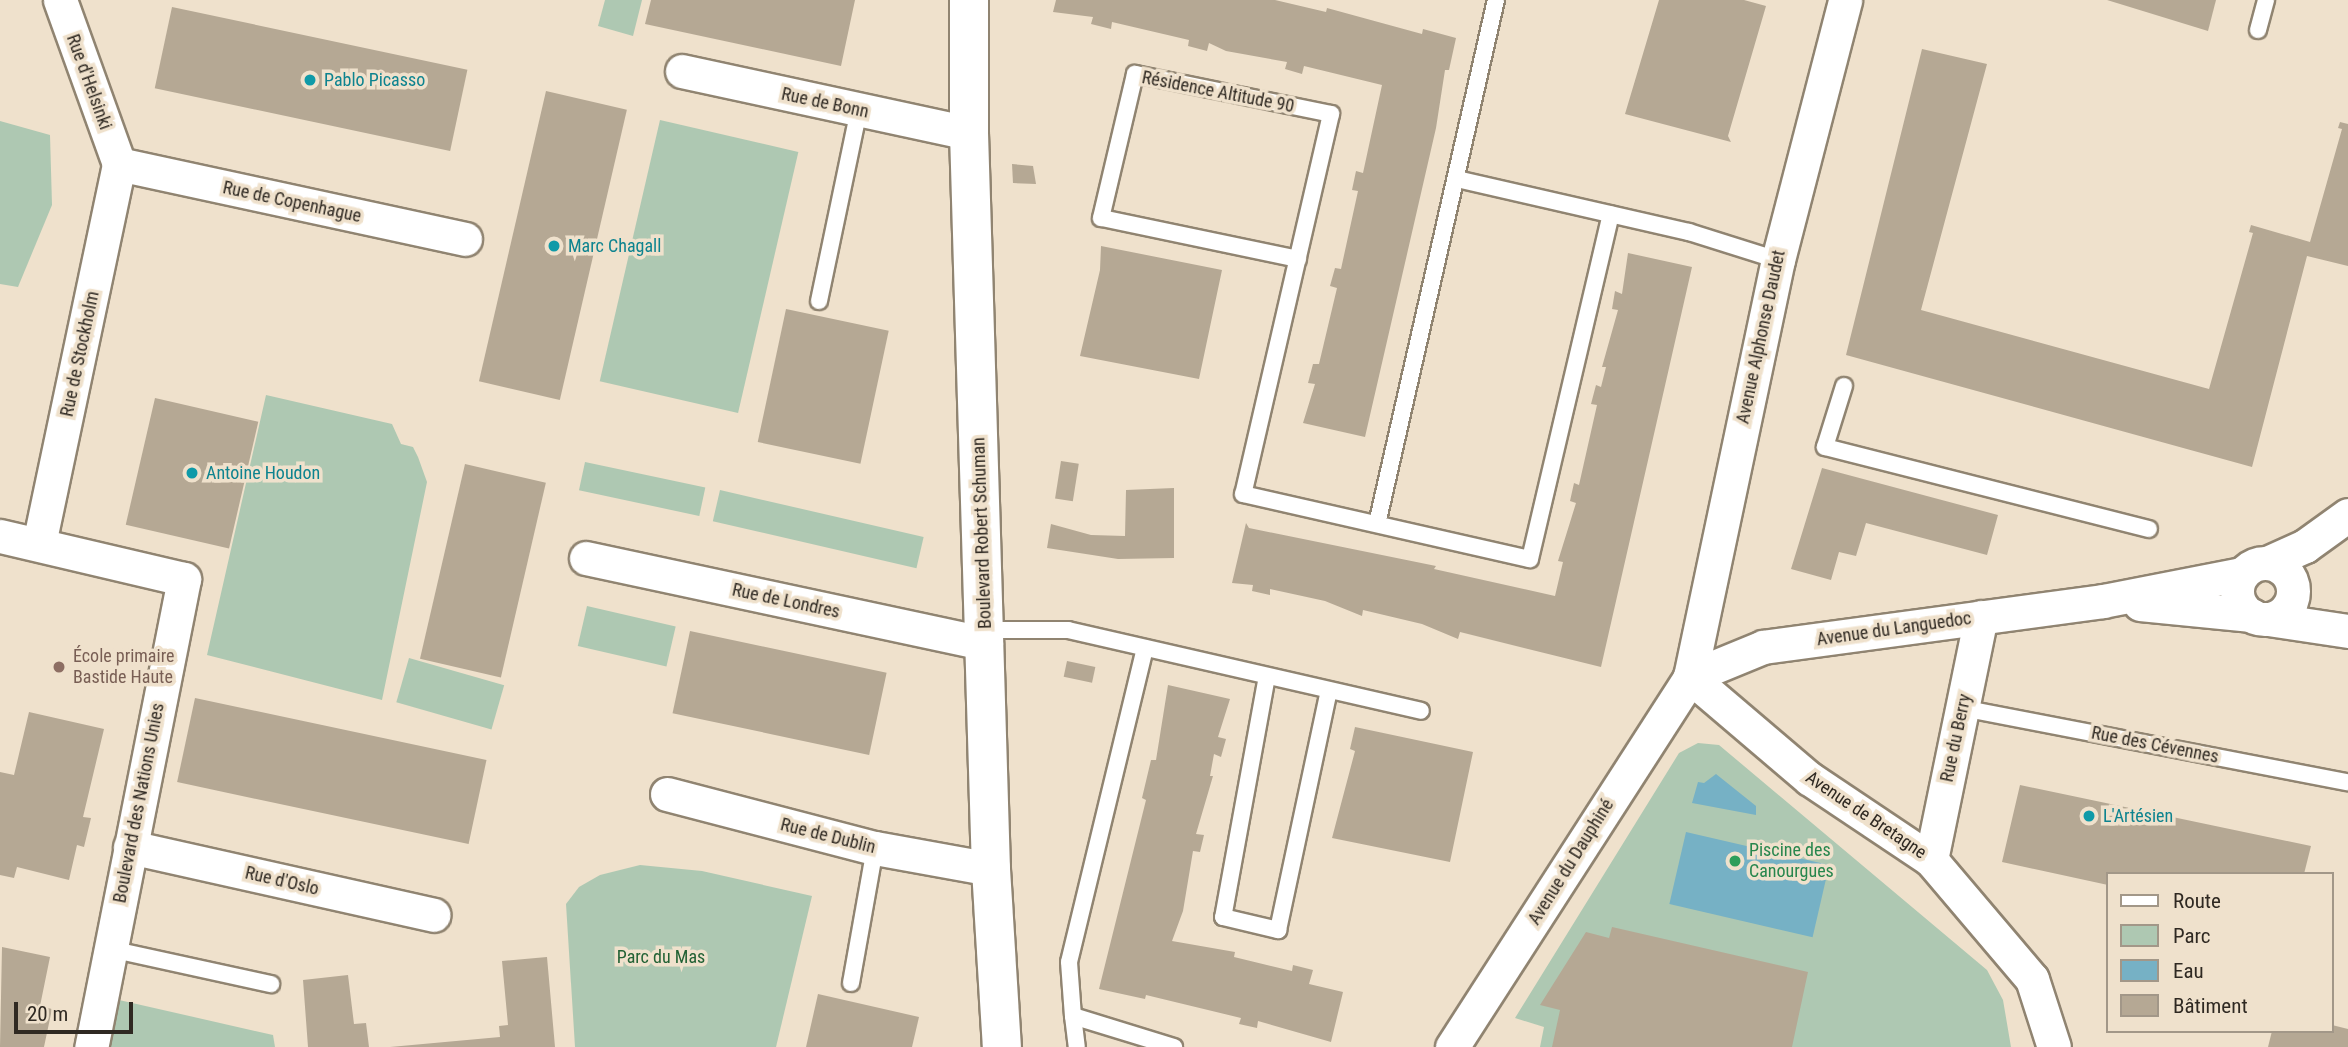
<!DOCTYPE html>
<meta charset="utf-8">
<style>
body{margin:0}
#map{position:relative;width:2348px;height:1047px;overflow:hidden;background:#efe1cc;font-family:"Roboto Condensed",sans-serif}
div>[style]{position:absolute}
.green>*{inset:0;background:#aec8b2;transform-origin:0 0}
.water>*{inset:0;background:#76b1c5;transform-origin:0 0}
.building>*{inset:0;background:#b5a894;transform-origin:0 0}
.roads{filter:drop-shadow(2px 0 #908471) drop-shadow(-2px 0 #908471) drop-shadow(0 2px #908471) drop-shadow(0 -2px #908471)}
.lane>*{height:16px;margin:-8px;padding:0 8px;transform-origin:8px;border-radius:8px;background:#fff}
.street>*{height:33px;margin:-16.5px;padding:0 16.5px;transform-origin:16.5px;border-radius:16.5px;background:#fff}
.street>.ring{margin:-16.5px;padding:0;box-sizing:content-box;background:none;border:33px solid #fff;border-radius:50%}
.primary>*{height:38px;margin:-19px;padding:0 19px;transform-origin:19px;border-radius:19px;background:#fff}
.dots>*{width:19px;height:19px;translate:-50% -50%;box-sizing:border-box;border:4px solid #efe1cc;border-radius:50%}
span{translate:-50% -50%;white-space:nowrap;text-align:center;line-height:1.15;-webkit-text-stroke:7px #efe1cc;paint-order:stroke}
.culture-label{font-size:18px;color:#0d838f}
.left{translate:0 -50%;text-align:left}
.street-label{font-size:18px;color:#2f2922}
.education-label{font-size:18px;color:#785e54}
.leisure-label{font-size:18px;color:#27864d}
.park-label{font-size:18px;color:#216134}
.legend{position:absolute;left:2106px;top:872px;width:228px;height:161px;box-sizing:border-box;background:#efe1cc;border:2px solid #a29788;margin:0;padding:9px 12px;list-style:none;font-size:21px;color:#2f2922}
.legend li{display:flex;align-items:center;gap:14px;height:35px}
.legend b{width:35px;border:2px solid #a29788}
.scale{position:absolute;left:14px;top:1002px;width:119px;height:32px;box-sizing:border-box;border:4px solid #2f2922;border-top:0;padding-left:9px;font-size:21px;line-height:24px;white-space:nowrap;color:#2f2922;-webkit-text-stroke:5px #efe1cc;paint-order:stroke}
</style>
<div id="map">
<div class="green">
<div style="clip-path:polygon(605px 0,642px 0,633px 36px,598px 26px)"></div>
<div style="left:660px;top:120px;width:142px;height:268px;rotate:13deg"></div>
<div style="clip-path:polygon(0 121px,50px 135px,52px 205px,18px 287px,0 284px)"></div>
<div style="clip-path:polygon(266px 395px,392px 424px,401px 444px,413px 447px,418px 457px,427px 482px,382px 700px,207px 655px)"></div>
<div style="left:585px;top:462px;width:123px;height:29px;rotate:12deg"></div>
<div style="left:720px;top:490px;width:209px;height:32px;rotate:13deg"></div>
<div style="left:587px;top:606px;width:91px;height:41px;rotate:13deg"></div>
<div style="left:409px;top:658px;width:99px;height:46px;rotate:16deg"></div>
<div style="clip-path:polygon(1698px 743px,1719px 745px,1987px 970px,2003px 1000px,2011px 1047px,1540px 1047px,1544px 1027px,1515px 1018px,1679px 753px)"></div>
<div style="clip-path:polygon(640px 865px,702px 871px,812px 896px,776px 1047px,575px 1047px,566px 904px,579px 887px,600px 875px)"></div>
<div style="clip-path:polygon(119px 1000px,273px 1035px,275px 1047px,109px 1047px)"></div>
</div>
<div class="water">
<div style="clip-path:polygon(1716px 774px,1756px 806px,1756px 815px,1692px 803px,1698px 782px,1704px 783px)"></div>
<div style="left:1686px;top:832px;width:147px;height:74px;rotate:13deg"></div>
</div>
<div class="building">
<div style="clip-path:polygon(651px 0,855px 0,841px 66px,645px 24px)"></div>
<div style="clip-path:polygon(1056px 0,1275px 0,1326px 12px,1327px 8px,1422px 34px,1423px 29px,1456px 38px,1449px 70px,1445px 70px,1436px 128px,1365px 437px,1303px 423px,1315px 384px,1308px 383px,1313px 364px,1319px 364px,1337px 288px,1330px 286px,1335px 268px,1341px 269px,1358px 191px,1352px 190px,1356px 171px,1363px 173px,1382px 85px,1304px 66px,1302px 74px,1285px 69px,1287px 62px,1226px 51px,1209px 43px,1207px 51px,1188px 46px,1189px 40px,1112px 22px,1111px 29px,1091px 24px,1093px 17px,1053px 12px)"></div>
<div style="clip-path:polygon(1659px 0,1744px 0,1766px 6px,1728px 136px,1731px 142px,1625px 114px)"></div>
<div style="clip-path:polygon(2107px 0,2216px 0,2208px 31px)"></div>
<div style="left:172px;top:7px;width:302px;height:83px;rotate:12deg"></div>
<div style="clip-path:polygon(1922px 49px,1987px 64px,1921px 310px,2209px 389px,2253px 233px,2249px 232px,2251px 225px,2310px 242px,2342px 129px,2338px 128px,2340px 122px,2348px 124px,2348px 266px,2307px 256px,2252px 467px,1846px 355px)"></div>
<div style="left:546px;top:91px;width:83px;height:298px;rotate:13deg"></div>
<div style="clip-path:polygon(1012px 164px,1033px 166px,1036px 184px,1013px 183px)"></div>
<div style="clip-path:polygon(1101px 246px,1222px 270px,1199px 379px,1080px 356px,1100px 270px)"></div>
<div style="clip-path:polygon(1628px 253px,1692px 267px,1601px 667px,1460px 632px,1458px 639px,1422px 624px,1363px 610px,1362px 616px,1325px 601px,1270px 589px,1270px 595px,1252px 591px,1253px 585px,1232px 583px,1246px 523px,1249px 528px,1436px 566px,1434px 569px,1555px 596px,1563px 562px,1558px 561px,1576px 503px,1570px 501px,1574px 483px,1579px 485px,1597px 405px,1591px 404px,1596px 385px,1601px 387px,1606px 367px,1602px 367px,1618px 310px,1612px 309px,1615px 291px,1622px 294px)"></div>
<div style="left:786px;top:309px;width:105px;height:136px;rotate:12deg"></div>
<div style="left:155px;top:398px;width:106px;height:130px;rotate:13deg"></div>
<div style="left:1061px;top:461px;width:18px;height:38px;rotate:9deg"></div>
<div style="left:465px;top:464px;width:83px;height:200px;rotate:13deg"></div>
<div style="clip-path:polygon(1822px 468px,1998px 515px,1987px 555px,1866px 523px,1856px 556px,1839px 552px,1831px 580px,1791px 569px)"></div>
<div style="clip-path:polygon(1174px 488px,1174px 558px,1118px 559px,1047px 548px,1051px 524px,1091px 535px,1125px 536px,1126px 490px)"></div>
<div style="left:690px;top:631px;width:201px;height:84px;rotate:12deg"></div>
<div style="left:1067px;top:661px;width:29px;height:16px;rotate:12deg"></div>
<div style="clip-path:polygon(1168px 685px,1230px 699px,1218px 737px,1226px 739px,1221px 757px,1214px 754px,1210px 776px,1213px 776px,1196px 834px,1204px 835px,1200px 852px,1193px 851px,1183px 911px,1172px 941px,1235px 952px,1234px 957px,1292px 971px,1293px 965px,1313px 970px,1309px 984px,1343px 992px,1331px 1042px,1258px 1021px,1257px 1028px,1239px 1024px,1241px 1018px,1146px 995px,1145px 999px,1099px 989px,1146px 800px,1142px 798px,1151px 760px,1156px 760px)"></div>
<div style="left:195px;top:698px;width:298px;height:86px;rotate:12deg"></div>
<div style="clip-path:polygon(29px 712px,104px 729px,83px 817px,91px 818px,84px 847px,77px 845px,69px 880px,17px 867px,14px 878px,0 875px,0 772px,14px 775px)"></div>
<div style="clip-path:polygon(1355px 727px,1473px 752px,1450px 862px,1332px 838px,1355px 751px,1350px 749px)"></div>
<div style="clip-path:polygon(2020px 785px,2311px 846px,2304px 874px,2108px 874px,2108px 885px,2002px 862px)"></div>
<div style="clip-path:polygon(1612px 927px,1808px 972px,1792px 1047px,1552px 1047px,1560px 1010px,1540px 1005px,1586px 932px,1609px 938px)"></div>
<div style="clip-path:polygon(2px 947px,50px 957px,40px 1006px,52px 1009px,44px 1047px,0 1047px)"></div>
<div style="clip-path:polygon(547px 957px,555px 1047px,390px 1047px,500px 1037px,499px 1026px,508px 1025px,502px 961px)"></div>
<div style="clip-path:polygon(348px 975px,354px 1024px,366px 1023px,369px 1047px,308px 1047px,303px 980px)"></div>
<div style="clip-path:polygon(818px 994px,919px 1017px,912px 1047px,806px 1047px)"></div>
<div style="clip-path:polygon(2332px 1025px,2348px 1029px,2348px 1047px,2268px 1047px,2272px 1031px,2332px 1031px)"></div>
</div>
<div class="roads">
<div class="lane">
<div style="left:2258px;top:30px;width:31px;rotate:-75deg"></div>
<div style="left:1457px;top:179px;width:238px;rotate:12.9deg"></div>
<div style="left:1689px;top:232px;width:93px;rotate:17.5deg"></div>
<div style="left:1298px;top:259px;width:201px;rotate:-168.2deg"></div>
<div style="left:1101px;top:218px;width:148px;rotate:-76.7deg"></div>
<div style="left:1135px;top:74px;width:200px;rotate:11.5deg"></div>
<div style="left:1331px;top:114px;width:390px;rotate:103deg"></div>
<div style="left:1243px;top:494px;width:294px;rotate:12.8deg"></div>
<div style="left:1530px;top:559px;width:354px;rotate:-76.8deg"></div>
<div style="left:819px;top:301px;width:195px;rotate:-78.2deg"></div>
<div style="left:1844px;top:386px;width:64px;rotate:107.3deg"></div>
<div style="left:1825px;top:447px;width:334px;rotate:14.2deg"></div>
<div style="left:1377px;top:524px;width:537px;rotate:-77.21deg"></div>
<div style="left:985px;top:630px;width:83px"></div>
<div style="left:1068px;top:630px;width:362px;rotate:12.9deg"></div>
<div style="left:1145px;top:648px;width:323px;rotate:103.6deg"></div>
<div style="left:1069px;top:962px;width:54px;rotate:85.8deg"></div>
<div style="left:1073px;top:1016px;width:106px;rotate:17.1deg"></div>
<div style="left:1267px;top:676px;width:245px;rotate:100.3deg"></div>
<div style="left:1223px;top:917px;width:57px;rotate:13.3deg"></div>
<div style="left:1278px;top:930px;width:245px;rotate:-78deg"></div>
<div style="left:1962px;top:708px;width:393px;rotate:10.9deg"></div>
<div style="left:110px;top:949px;width:165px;rotate:12.3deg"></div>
<div style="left:851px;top:983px;width:137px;rotate:-79.9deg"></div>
<div style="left:1073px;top:1016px;width:31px;rotate:83deg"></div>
</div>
<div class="street">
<div style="left:60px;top:0;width:174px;rotate:70.2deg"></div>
<div style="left:682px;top:71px;width:294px;rotate:12.2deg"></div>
<div style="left:119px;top:164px;width:354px;rotate:12.2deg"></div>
<div style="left:0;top:536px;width:189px;rotate:13.2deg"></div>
<div style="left:184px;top:579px;width:477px;rotate:101.2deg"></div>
<div style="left:39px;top:544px;width:388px;rotate:-78.1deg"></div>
<div style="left:586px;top:558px;width:409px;rotate:12.1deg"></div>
<div style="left:2267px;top:563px;width:42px;rotate:-24.1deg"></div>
<div style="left:2305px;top:546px;width:53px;rotate:-35.8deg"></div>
<div class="ring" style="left:2237px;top:563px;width:23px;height:23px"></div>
<div style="left:2140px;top:604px;width:112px;rotate:5.7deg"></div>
<div style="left:2268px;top:619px;width:81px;rotate:8.5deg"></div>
<div style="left:1690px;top:677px;width:79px;rotate:-22.3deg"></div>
<div style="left:1763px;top:647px;width:343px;rotate:-7.7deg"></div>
<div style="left:2103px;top:601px;width:142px;rotate:-11deg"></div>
<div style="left:1690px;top:677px;width:157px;rotate:40.4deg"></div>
<div style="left:1810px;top:779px;width:146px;rotate:33.8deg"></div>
<div style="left:1931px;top:860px;width:156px;rotate:49.7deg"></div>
<div style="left:2032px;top:979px;width:71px;rotate:72.1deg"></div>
<div style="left:667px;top:794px;width:215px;rotate:14.6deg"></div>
<div style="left:875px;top:848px;width:118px;rotate:10.3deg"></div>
<div style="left:130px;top:847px;width:311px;rotate:12.6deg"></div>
<div style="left:1931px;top:860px;width:248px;rotate:-78.4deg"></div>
<div style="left:1452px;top:1047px;width:440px;rotate:-57.2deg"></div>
<div style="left:1690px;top:677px;width:426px;rotate:-78.1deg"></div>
<div style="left:1778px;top:260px;width:268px;rotate:-75.5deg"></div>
</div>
<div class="primary">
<div style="left:969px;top:0;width:133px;rotate:90deg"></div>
<div style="left:969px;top:133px;width:736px;rotate:88.29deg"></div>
<div style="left:991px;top:869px;width:178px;rotate:86.5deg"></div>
</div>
</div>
<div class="dots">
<div style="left:310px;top:80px;background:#0f9aa8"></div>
<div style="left:554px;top:246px;background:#0f9aa8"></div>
<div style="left:192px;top:473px;background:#0f9aa8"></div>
<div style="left:59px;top:667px;background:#8d6e63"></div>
<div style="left:2089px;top:816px;background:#0f9aa8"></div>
<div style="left:1735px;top:861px;background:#2e9e5b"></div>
</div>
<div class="culture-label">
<span class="left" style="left:324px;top:80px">Pablo Picasso</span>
<span class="left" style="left:568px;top:246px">Marc Chagall</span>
<span class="left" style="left:206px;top:473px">Antoine Houdon</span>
<span class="left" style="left:2103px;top:816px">L'Artésien</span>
</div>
<div class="street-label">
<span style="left:89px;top:82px;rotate:70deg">Rue d'Helsinki</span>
<span style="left:1218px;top:92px;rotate:11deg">Résidence Altitude 90</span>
<span style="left:825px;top:103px;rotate:12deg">Rue de Bonn</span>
<span style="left:292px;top:202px;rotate:12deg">Rue de Copenhague</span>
<span style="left:1761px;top:337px;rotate:-78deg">Avenue Alphonse Daudet</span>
<span style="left:80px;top:354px;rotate:-78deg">Rue de Stockholm</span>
<span style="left:982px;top:533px;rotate:-92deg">Boulevard Robert Schuman</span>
<span style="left:786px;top:601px;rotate:12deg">Rue de Londres</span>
<span style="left:1894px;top:629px;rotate:-8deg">Avenue du Languedoc</span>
<span style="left:1956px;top:738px;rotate:-78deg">Rue du Berry</span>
<span style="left:2155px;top:745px;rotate:11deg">Rue des Cévennes</span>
<span style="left:139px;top:803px;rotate:-79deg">Boulevard des Nations Unies</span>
<span style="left:1866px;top:815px;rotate:34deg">Avenue de Bretagne</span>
<span style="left:828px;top:836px;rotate:14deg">Rue de Dublin</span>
<span style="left:1571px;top:862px;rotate:-58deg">Avenue du Dauphiné</span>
<span style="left:282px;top:881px;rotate:13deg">Rue d'Oslo</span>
</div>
<div class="education-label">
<span class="left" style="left:73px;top:667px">École primaire<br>Bastide Haute</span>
</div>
<div class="leisure-label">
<span class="left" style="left:1749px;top:861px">Piscine des<br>Canourgues</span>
</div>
<div class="park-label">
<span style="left:661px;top:957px">Parc du Mas</span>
</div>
<ul class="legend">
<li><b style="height:9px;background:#fff"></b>Route</li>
<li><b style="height:19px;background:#aec8b2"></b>Parc</li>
<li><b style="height:19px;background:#76b1c5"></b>Eau</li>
<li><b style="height:19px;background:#b5a894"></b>Bâtiment</li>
</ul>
<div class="scale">20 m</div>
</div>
